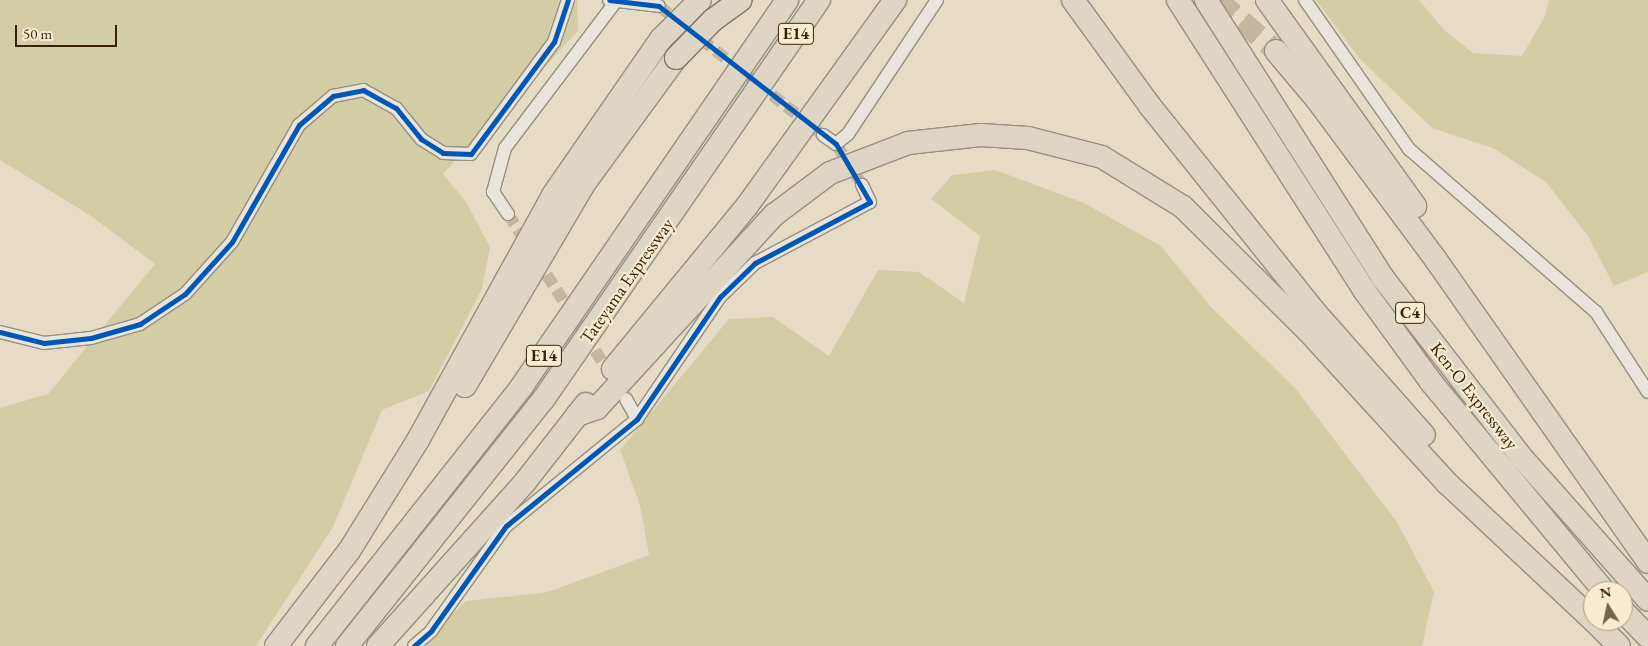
<!DOCTYPE html>
<style>
body{margin:0}
#map{position:relative;width:1648px;height:646px;overflow:hidden;background:#e6dcc6;font-family:"EB Garamond",serif}
div>[style]{position:absolute}
.green>*{inset:0;background:#d3cda5}
.minor-tunnel>*{height:12px;margin-top:-6px;transform-origin:0;background:repeating-linear-gradient(90deg,#c3b7a0 0 12px,transparent 0 18px)}
.motorway-tunnel>*{height:22px;margin-top:-11px;transform-origin:0;background:repeating-linear-gradient(90deg,#c3b7a0 0 22px,transparent 0 33px)}
.roads{filter:drop-shadow(1px 0 #978e7f) drop-shadow(-1px 0 #978e7f) drop-shadow(0 1px #978e7f) drop-shadow(0 -1px #978e7f)}
.minor>*{height:12px;margin:-6px;padding:0 6px;transform-origin:6px;border-radius:6px;background:#eae5da}
.motorway>*{height:22px;margin:-11px;padding:0 11px;transform-origin:11px;border-radius:11px;background:#ded5c5}
.bridges{filter:drop-shadow(1px 0 #7e7566) drop-shadow(-1px 0 #7e7566) drop-shadow(0 1px #7e7566) drop-shadow(0 -1px #7e7566)}
.motorway-bridge>*{height:22px;margin:-11px;padding:0 11px;transform-origin:11px;border-radius:11px;background:#ded5c5}
.cycleway>*{height:5px;margin:-2.5px;padding:0 2.5px;transform-origin:2.5px;border-radius:2.5px;background:#0057b8}
span{translate:-50% -50%;white-space:nowrap;text-align:center;line-height:1.15;-webkit-text-stroke:4.5px #f7ecd2;paint-order:stroke}
.shield-label span{padding:1px 4px;background:#f7ecd2;border:1px solid;border-radius:4px;-webkit-text-stroke-width:0}
.shield-label{font-size:16px;color:#392208;font-weight:700}
.street-label{font-size:18px;color:#392208}
.north{position:absolute;left:1583px;top:581px;width:50px;height:50px;box-sizing:border-box;background:#f7ecd2;border:1px solid #ab9b81;border-radius:50%;rotate:350deg;font-size:14px;font-weight:700;line-height:20px;text-align:center;color:#392208}
.north::after{content:'';display:block;margin:auto;width:18px;height:22px;background:#76634a;clip-path:polygon(50% 0,100% 100%,50% 72%,0 100%)}
.scale{position:absolute;left:15px;top:25px;width:102px;height:22px;box-sizing:border-box;border:2px solid #392208;border-top:0;padding-left:6px;font-size:15px;line-height:18px;white-space:nowrap;color:#392208;-webkit-text-stroke:4px #f7ecd2;paint-order:stroke}
</style>
<div id="map">
<div class="green">
<div style="clip-path:polygon(0 0,577px 0,578px 31px,443px 174px,466px 202px,490px 247px,482px 289px,429px 391px,382px 410px,333px 527px,256px 646px,0 646px,0 408px,48px 394px,155px 264px,91px 216px,0 160px)"></div>
<div style="clip-path:polygon(1316px 0,1419px 0,1444px 30px,1473px 53px,1522px 56px,1544px 18px,1549px 0,1648px 0,1648px 272px,1614px 286px,1588px 236px,1546px 182px,1493px 148px,1432px 128px,1360px 59px)"></div>
<div style="clip-path:polygon(995px 170px,1084px 203px,1161px 246px,1211px 307px,1295px 388px,1397px 522px,1434px 592px,1422px 646px,420px 646px,466px 601px,548px 592px,649px 555px,640px 505px,620px 450px,729px 319px,773px 317px,829px 356px,878px 270px,919px 272px,964px 303px,980px 236px,931px 199px,952px 175px)"></div>
</div>
<div class="minor-tunnel">
<div style="left:659px;top:6px;width:209px;rotate:38.2deg"></div>
<div style="left:836px;top:144px;width:49px;rotate:57.6deg"></div>
<div style="left:508px;top:214px;width:196px;rotate:57.5deg"></div>
</div>
<div class="motorway-tunnel">
<div style="left:1217px;top:0;width:78px;rotate:40.8deg"></div>
</div>
<div class="roads">
<div class="minor">
<div style="left:609px;top:0;width:50px;rotate:6.8deg"></div>
<div style="left:1305px;top:0;width:182px;rotate:55.1deg"></div>
<div style="left:1409px;top:149px;width:248px;rotate:41.1deg"></div>
<div style="left:1596px;top:312px;width:95px;rotate:57deg"></div>
<div style="left:823px;top:135px;width:16px;rotate:35deg"></div>
<div style="left:836px;top:144px;width:16px;rotate:-40deg"></div>
<div style="left:848px;top:134px;width:161px;rotate:-56.4deg"></div>
<div style="left:508px;top:214px;width:27px;rotate:-124deg"></div>
<div style="left:493px;top:192px;width:46px;rotate:-74.7deg"></div>
<div style="left:505px;top:148px;width:186px;rotate:-52.9deg"></div>
<div style="left:0;top:332px;width:45px;rotate:14deg"></div>
<div style="left:44px;top:343px;width:47px;rotate:-6.1deg"></div>
<div style="left:91px;top:338px;width:51px;rotate:-15.9deg"></div>
<div style="left:140px;top:324px;width:54px;rotate:-33.7deg"></div>
<div style="left:185px;top:294px;width:70px;rotate:-47.9deg"></div>
<div style="left:232px;top:242px;width:135px;rotate:-60.2deg"></div>
<div style="left:299px;top:125px;width:45px;rotate:-40.5deg"></div>
<div style="left:333px;top:96px;width:31px;rotate:-11deg"></div>
<div style="left:363px;top:90px;width:38px;rotate:29deg"></div>
<div style="left:396px;top:108px;width:40px;rotate:51deg"></div>
<div style="left:421px;top:139px;width:26px;rotate:32deg"></div>
<div style="left:443px;top:153px;width:28px;rotate:2deg"></div>
<div style="left:471px;top:154px;width:139px;rotate:-53.5deg"></div>
<div style="left:554px;top:42px;width:44px;rotate:-71.6deg"></div>
<div style="left:626px;top:399px;width:23px;rotate:61deg"></div>
<div style="left:414px;top:646px;width:23px;rotate:-41deg"></div>
<div style="left:431px;top:631px;width:129px;rotate:-54.5deg"></div>
<div style="left:506px;top:526px;width:169px;rotate:-39.2deg"></div>
<div style="left:637px;top:419px;width:148px;rotate:-55.8deg"></div>
<div style="left:720px;top:297px;width:49px;rotate:-44.2deg"></div>
<div style="left:755px;top:263px;width:130px;rotate:-27.9deg"></div>
<div style="left:870px;top:202px;width:19px;rotate:-115deg"></div>
</div>
<div class="motorway">
<div style="left:1073px;top:0;width:131px;rotate:54deg"></div>
<div style="left:1150px;top:106px;width:264px;rotate:51.3deg"></div>
<div style="left:1315px;top:312px;width:164px;rotate:48.5deg"></div>
<div style="left:1178px;top:0;width:345px;rotate:57.3deg"></div>
<div style="left:1364px;top:290px;width:114px;rotate:53.9deg"></div>
<div style="left:1431px;top:382px;width:271px;rotate:50.4deg"></div>
<div style="left:1206px;top:0;width:330px;rotate:57.5deg"></div>
<div style="left:1383px;top:278px;width:229px;rotate:52.3deg"></div>
<div style="left:1523px;top:459px;width:188px;rotate:48.4deg"></div>
<div style="left:1267px;top:0;width:254px;rotate:54.3deg"></div>
<div style="left:1276px;top:51px;width:65px;rotate:50deg"></div>
<div style="left:1318px;top:101px;width:198px;rotate:53.4deg"></div>
<div style="left:1436px;top:260px;width:369px;rotate:54.9deg"></div>
<div style="left:613px;top:369px;width:211px;rotate:-50.6deg"></div>
<div style="left:747px;top:206px;width:254px;rotate:-54.3deg"></div>
<div style="left:465px;top:386px;width:234px;rotate:-59.5deg"></div>
<div style="left:584px;top:184px;width:156px;rotate:-53.9deg"></div>
<div style="left:577px;top:415px;width:21px;rotate:-19deg"></div>
<div style="left:597px;top:408px;width:262px;rotate:-47.5deg"></div>
<div style="left:774px;top:215px;width:70px;rotate:-36.9deg"></div>
<div style="left:830px;top:173px;width:84px;rotate:-21deg"></div>
<div style="left:908px;top:143px;width:73px;rotate:-6.3deg"></div>
<div style="left:981px;top:135px;width:47px;rotate:3.7deg"></div>
<div style="left:1028px;top:138px;width:76px;rotate:14.4deg"></div>
<div style="left:1102px;top:157px;width:95px;rotate:31.7deg"></div>
<div style="left:1183px;top:207px;width:177px;rotate:44.8deg"></div>
<div style="left:1309px;top:332px;width:205px;rotate:47.6deg"></div>
<div style="left:1447px;top:483px;width:200px;rotate:43.2deg"></div>
<div style="left:1623px;top:611px;width:36px;rotate:46deg"></div>
<div style="left:1594px;top:621px;width:35px;rotate:45deg"></div>
<div style="left:276px;top:646px;width:120px;rotate:-52.5deg"></div>
<div style="left:349px;top:551px;width:131px;rotate:-58.1deg"></div>
<div style="left:418px;top:440px;width:280px;rotate:-61.1deg"></div>
<div style="left:553px;top:195px;width:190px;rotate:-55.3deg"></div>
<div style="left:661px;top:39px;width:55px;rotate:-45deg"></div>
<div style="left:317px;top:646px;width:331px;rotate:-51.7deg"></div>
<div style="left:522px;top:386px;width:468px;rotate:-55.5deg"></div>
<div style="left:347px;top:646px;width:315px;rotate:-51.5deg"></div>
<div style="left:543px;top:400px;width:486px;rotate:-55.4deg"></div>
<div style="left:378px;top:646px;width:220px;rotate:-48.1deg"></div>
<div style="left:525px;top:482px;width:99px;rotate:-52deg"></div>
</div>
</div>
<div class="bridges">
<div class="motorway-bridge">
<div style="left:676px;top:58px;width:53px;rotate:-45.8deg"></div>
<div style="left:713px;top:20px;width:34px;rotate:-36deg"></div>
</div>
</div>
<div class="cycleway">
<div style="left:0;top:332px;width:45px;rotate:14deg"></div>
<div style="left:44px;top:343px;width:47px;rotate:-6.1deg"></div>
<div style="left:91px;top:338px;width:51px;rotate:-15.9deg"></div>
<div style="left:140px;top:324px;width:54px;rotate:-33.7deg"></div>
<div style="left:185px;top:294px;width:70px;rotate:-47.9deg"></div>
<div style="left:232px;top:242px;width:135px;rotate:-60.2deg"></div>
<div style="left:299px;top:125px;width:45px;rotate:-40.5deg"></div>
<div style="left:333px;top:96px;width:31px;rotate:-11deg"></div>
<div style="left:363px;top:90px;width:38px;rotate:29deg"></div>
<div style="left:396px;top:108px;width:40px;rotate:51deg"></div>
<div style="left:421px;top:139px;width:26px;rotate:32deg"></div>
<div style="left:443px;top:153px;width:28px;rotate:2deg"></div>
<div style="left:471px;top:154px;width:139px;rotate:-53.5deg"></div>
<div style="left:554px;top:42px;width:44px;rotate:-71.6deg"></div>
<div style="left:414px;top:646px;width:23px;rotate:-41deg"></div>
<div style="left:431px;top:631px;width:129px;rotate:-54.5deg"></div>
<div style="left:506px;top:526px;width:169px;rotate:-39.2deg"></div>
<div style="left:637px;top:419px;width:148px;rotate:-55.8deg"></div>
<div style="left:720px;top:297px;width:49px;rotate:-44.2deg"></div>
<div style="left:755px;top:263px;width:130px;rotate:-27.9deg"></div>
<div style="left:870px;top:202px;width:67px;rotate:-120.4deg"></div>
<div style="left:836px;top:144px;width:224px;rotate:-142.1deg"></div>
<div style="left:659px;top:6px;width:50px;rotate:-173.2deg"></div>
</div>
<div class="shield-label">
<span style="left:796px;top:34px">E14</span>
<span style="left:1410px;top:313px">C4</span>
<span style="left:544px;top:356px">E14</span>
</div>
<div class="street-label">
<span style="left:627px;top:281px;rotate:-55deg">Tateyama Expressway</span>
<span style="left:1474px;top:396px;rotate:52deg">Ken-O Expressway</span>
</div>
<div class="north">N</div>
<div class="scale">50 m</div>
</div>
